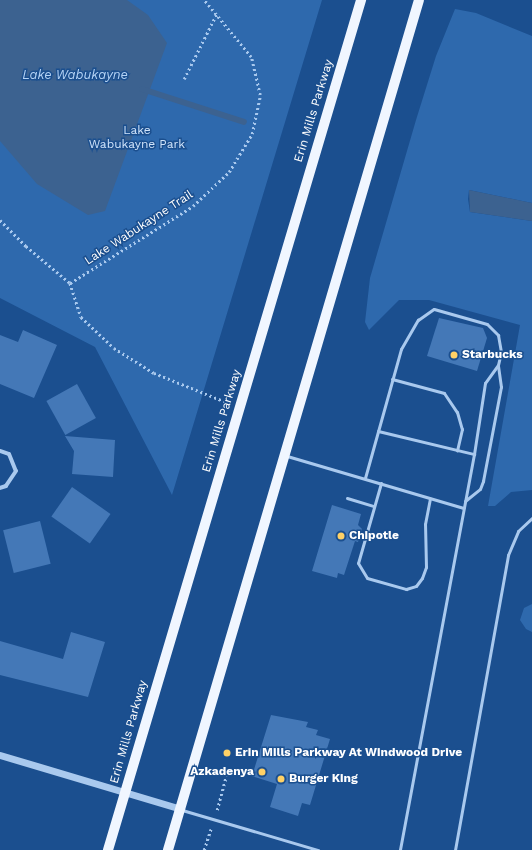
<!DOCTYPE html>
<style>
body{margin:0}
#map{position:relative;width:532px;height:850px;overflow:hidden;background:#1b4f8f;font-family:"Work Sans",sans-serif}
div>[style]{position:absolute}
.green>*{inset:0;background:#2e69ad}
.water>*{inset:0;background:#3c6290}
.stream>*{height:6px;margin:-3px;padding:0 3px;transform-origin:3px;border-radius:3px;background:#3c6290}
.building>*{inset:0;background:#4478b7;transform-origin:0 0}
.path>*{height:2.5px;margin-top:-1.25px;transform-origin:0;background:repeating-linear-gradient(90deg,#a9c9ee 0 2px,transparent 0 5px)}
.service>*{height:3px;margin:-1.5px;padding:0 1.5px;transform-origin:1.5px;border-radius:1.5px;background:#a9c9ee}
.minor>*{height:4px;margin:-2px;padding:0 2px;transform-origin:2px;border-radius:2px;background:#a9c9ee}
.tertiary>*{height:7px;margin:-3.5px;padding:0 3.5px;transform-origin:3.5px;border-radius:3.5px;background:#a9c9ee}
.primary>*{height:10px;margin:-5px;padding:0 5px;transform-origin:5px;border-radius:5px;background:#f0f6ff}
.dots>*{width:11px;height:11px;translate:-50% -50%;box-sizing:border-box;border:2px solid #1b4f8f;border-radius:50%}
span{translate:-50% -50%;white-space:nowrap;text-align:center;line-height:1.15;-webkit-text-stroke:3px #1b4f8f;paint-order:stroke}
.street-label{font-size:12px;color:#fff}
.park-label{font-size:12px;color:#cfe3fa}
.poi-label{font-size:12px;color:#fff;font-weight:700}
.left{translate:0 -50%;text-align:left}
.right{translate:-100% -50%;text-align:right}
.water-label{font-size:13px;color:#b5d3f5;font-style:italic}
</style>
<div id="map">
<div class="green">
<div style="clip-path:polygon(0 0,322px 0,172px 495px,95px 347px,0 298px)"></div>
<div style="clip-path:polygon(455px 9px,476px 13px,532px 36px,532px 203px,469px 190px,468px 199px,470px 212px,532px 221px,532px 490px,511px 492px,495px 506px,488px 506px,520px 325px,429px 300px,399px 300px,369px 330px,365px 322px,370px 278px,416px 120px,436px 56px)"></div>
<div style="clip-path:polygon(532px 604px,532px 632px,526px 629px,520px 620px,524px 608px)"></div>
</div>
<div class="water">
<div style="clip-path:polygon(0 0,127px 0,148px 15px,167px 43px,105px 211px,88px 215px,37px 184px,0 141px)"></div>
<div style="clip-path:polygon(469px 190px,532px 203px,532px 221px,470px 212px)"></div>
</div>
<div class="stream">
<div style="left:142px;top:89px;width:107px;rotate:17.9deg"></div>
</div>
<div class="building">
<div style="clip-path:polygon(439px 318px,483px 328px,487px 338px,477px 371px,427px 356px)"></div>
<div style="clip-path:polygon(23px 330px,57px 345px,34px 398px,0 384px,0 335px,18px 342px)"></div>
<div style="left:77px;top:384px;width:39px;height:35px;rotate:61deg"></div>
<div style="clip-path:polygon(65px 436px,115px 440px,113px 477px,72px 474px,74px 451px)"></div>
<div style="left:72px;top:487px;width:47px;height:36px;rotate:35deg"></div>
<div style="clip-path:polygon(332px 505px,361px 514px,358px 525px,362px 529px,358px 542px,355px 541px,344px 575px,338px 573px,337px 578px,312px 571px)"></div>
<div style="left:40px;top:521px;width:44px;height:38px;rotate:76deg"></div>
<div style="clip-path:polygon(71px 632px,105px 642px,88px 697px,0 675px,0 641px,63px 659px)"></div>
<div style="clip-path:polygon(271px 715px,308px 722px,306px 727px,318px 730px,316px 735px,330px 739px,310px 805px,302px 803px,298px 816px,270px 807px,277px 784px,252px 776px)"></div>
</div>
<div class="path">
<div style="left:184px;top:79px;width:72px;rotate:-63.4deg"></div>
<div style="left:0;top:220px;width:37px;rotate:45deg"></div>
<div style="left:26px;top:246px;width:57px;rotate:40.1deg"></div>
<div style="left:70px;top:283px;width:145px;rotate:-32deg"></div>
<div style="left:193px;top:206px;width:50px;rotate:-43.4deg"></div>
<div style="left:229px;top:172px;width:44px;rotate:-58.8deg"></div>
<div style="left:252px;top:134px;width:40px;rotate:-78deg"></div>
<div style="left:260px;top:95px;width:39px;rotate:-103deg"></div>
<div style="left:251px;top:57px;width:74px;rotate:-129.5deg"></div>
<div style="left:70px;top:283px;width:36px;rotate:72deg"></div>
<div style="left:81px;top:317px;width:45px;rotate:43.2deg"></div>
<div style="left:114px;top:348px;width:47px;rotate:32deg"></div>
<div style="left:154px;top:373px;width:78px;rotate:21.9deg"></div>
<div style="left:217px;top:810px;width:35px;rotate:-75deg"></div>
<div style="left:204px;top:850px;width:22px;rotate:-72deg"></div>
</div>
<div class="service">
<div style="left:392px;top:379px;width:54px;rotate:15.1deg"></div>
<div style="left:444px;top:393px;width:23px;rotate:56deg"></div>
<div style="left:457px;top:412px;width:18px;rotate:74deg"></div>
<div style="left:462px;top:429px;width:22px;rotate:103deg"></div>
<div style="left:378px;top:431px;width:99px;rotate:13.5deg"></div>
<div style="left:287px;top:456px;width:184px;rotate:16.4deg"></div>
<div style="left:365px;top:478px;width:134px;rotate:-74.4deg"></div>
<div style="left:401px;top:349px;width:34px;rotate:-60deg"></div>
<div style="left:418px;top:320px;width:19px;rotate:-35deg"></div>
<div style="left:434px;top:309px;width:55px;rotate:15.8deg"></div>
<div style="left:487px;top:324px;width:16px;rotate:45deg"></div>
<div style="left:498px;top:335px;width:17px;rotate:80deg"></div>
<div style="left:501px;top:352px;width:13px;rotate:103deg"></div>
<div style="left:498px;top:365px;width:22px;rotate:126deg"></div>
<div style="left:485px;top:383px;width:72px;rotate:98.8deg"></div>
<div style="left:474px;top:454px;width:403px;rotate:100.6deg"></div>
<div style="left:381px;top:483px;width:83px;rotate:106deg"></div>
<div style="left:358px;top:563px;width:17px;rotate:59deg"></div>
<div style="left:367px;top:578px;width:41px;rotate:15.8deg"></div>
<div style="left:406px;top:589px;width:10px;rotate:-17deg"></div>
<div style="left:416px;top:586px;width:10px;rotate:-53deg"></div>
<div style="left:422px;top:578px;width:12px;rotate:-70deg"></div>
<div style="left:426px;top:567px;width:43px;rotate:-91.3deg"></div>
<div style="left:425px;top:524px;width:26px;rotate:-79deg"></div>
<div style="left:347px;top:498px;width:28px;rotate:17deg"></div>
<div style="left:465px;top:501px;width:19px;rotate:-39deg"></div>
<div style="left:480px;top:489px;width:9px;rotate:-69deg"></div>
<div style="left:483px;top:481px;width:96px;rotate:-79.2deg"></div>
<div style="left:501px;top:387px;width:21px;rotate:-98deg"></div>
<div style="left:182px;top:810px;width:142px;rotate:16.4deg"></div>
<div style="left:455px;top:850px;width:300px;rotate:-79.8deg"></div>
<div style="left:508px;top:555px;width:26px;rotate:-67deg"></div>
<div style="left:518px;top:531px;width:19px;rotate:-43deg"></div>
</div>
<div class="minor">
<div style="left:0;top:451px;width:9px;rotate:18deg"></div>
<div style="left:9px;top:454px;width:18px;rotate:68deg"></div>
<div style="left:16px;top:471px;width:18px;rotate:124deg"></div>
<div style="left:6px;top:486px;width:6px;rotate:162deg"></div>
</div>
<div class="tertiary">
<div style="left:0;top:755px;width:189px;rotate:16.6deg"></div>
</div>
<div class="primary">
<div style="left:108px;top:850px;width:887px;rotate:-73.42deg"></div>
<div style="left:168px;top:850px;width:886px;rotate:-73.55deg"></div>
</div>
<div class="dots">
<div style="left:454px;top:355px;background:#ffd166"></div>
<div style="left:341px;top:536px;background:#ffd166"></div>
<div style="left:227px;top:753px;background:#ffd166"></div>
<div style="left:262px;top:772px;background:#ffd166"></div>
<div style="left:281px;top:779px;background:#ffd166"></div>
</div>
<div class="street-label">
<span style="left:314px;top:111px;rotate:-73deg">Erin Mills Parkway</span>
<span style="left:139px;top:228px;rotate:-33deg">Lake Wabukayne Trail</span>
<span style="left:222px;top:421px;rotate:-73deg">Erin Mills Parkway</span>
<span style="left:129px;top:732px;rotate:-74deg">Erin Mills Parkway</span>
</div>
<div class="park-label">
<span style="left:137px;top:138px">Lake<br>Wabukayne Park</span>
</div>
<div class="poi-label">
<span class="left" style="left:462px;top:355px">Starbucks</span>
<span class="left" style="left:349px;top:536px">Chipotle</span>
<span class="left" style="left:235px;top:753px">Erin Mills Parkway At Windwood Drive</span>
<span class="right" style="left:254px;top:772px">Azkadenya</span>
<span class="left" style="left:289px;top:779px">Burger King</span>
</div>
<div class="water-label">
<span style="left:75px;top:75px">Lake Wabukayne</span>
</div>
</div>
